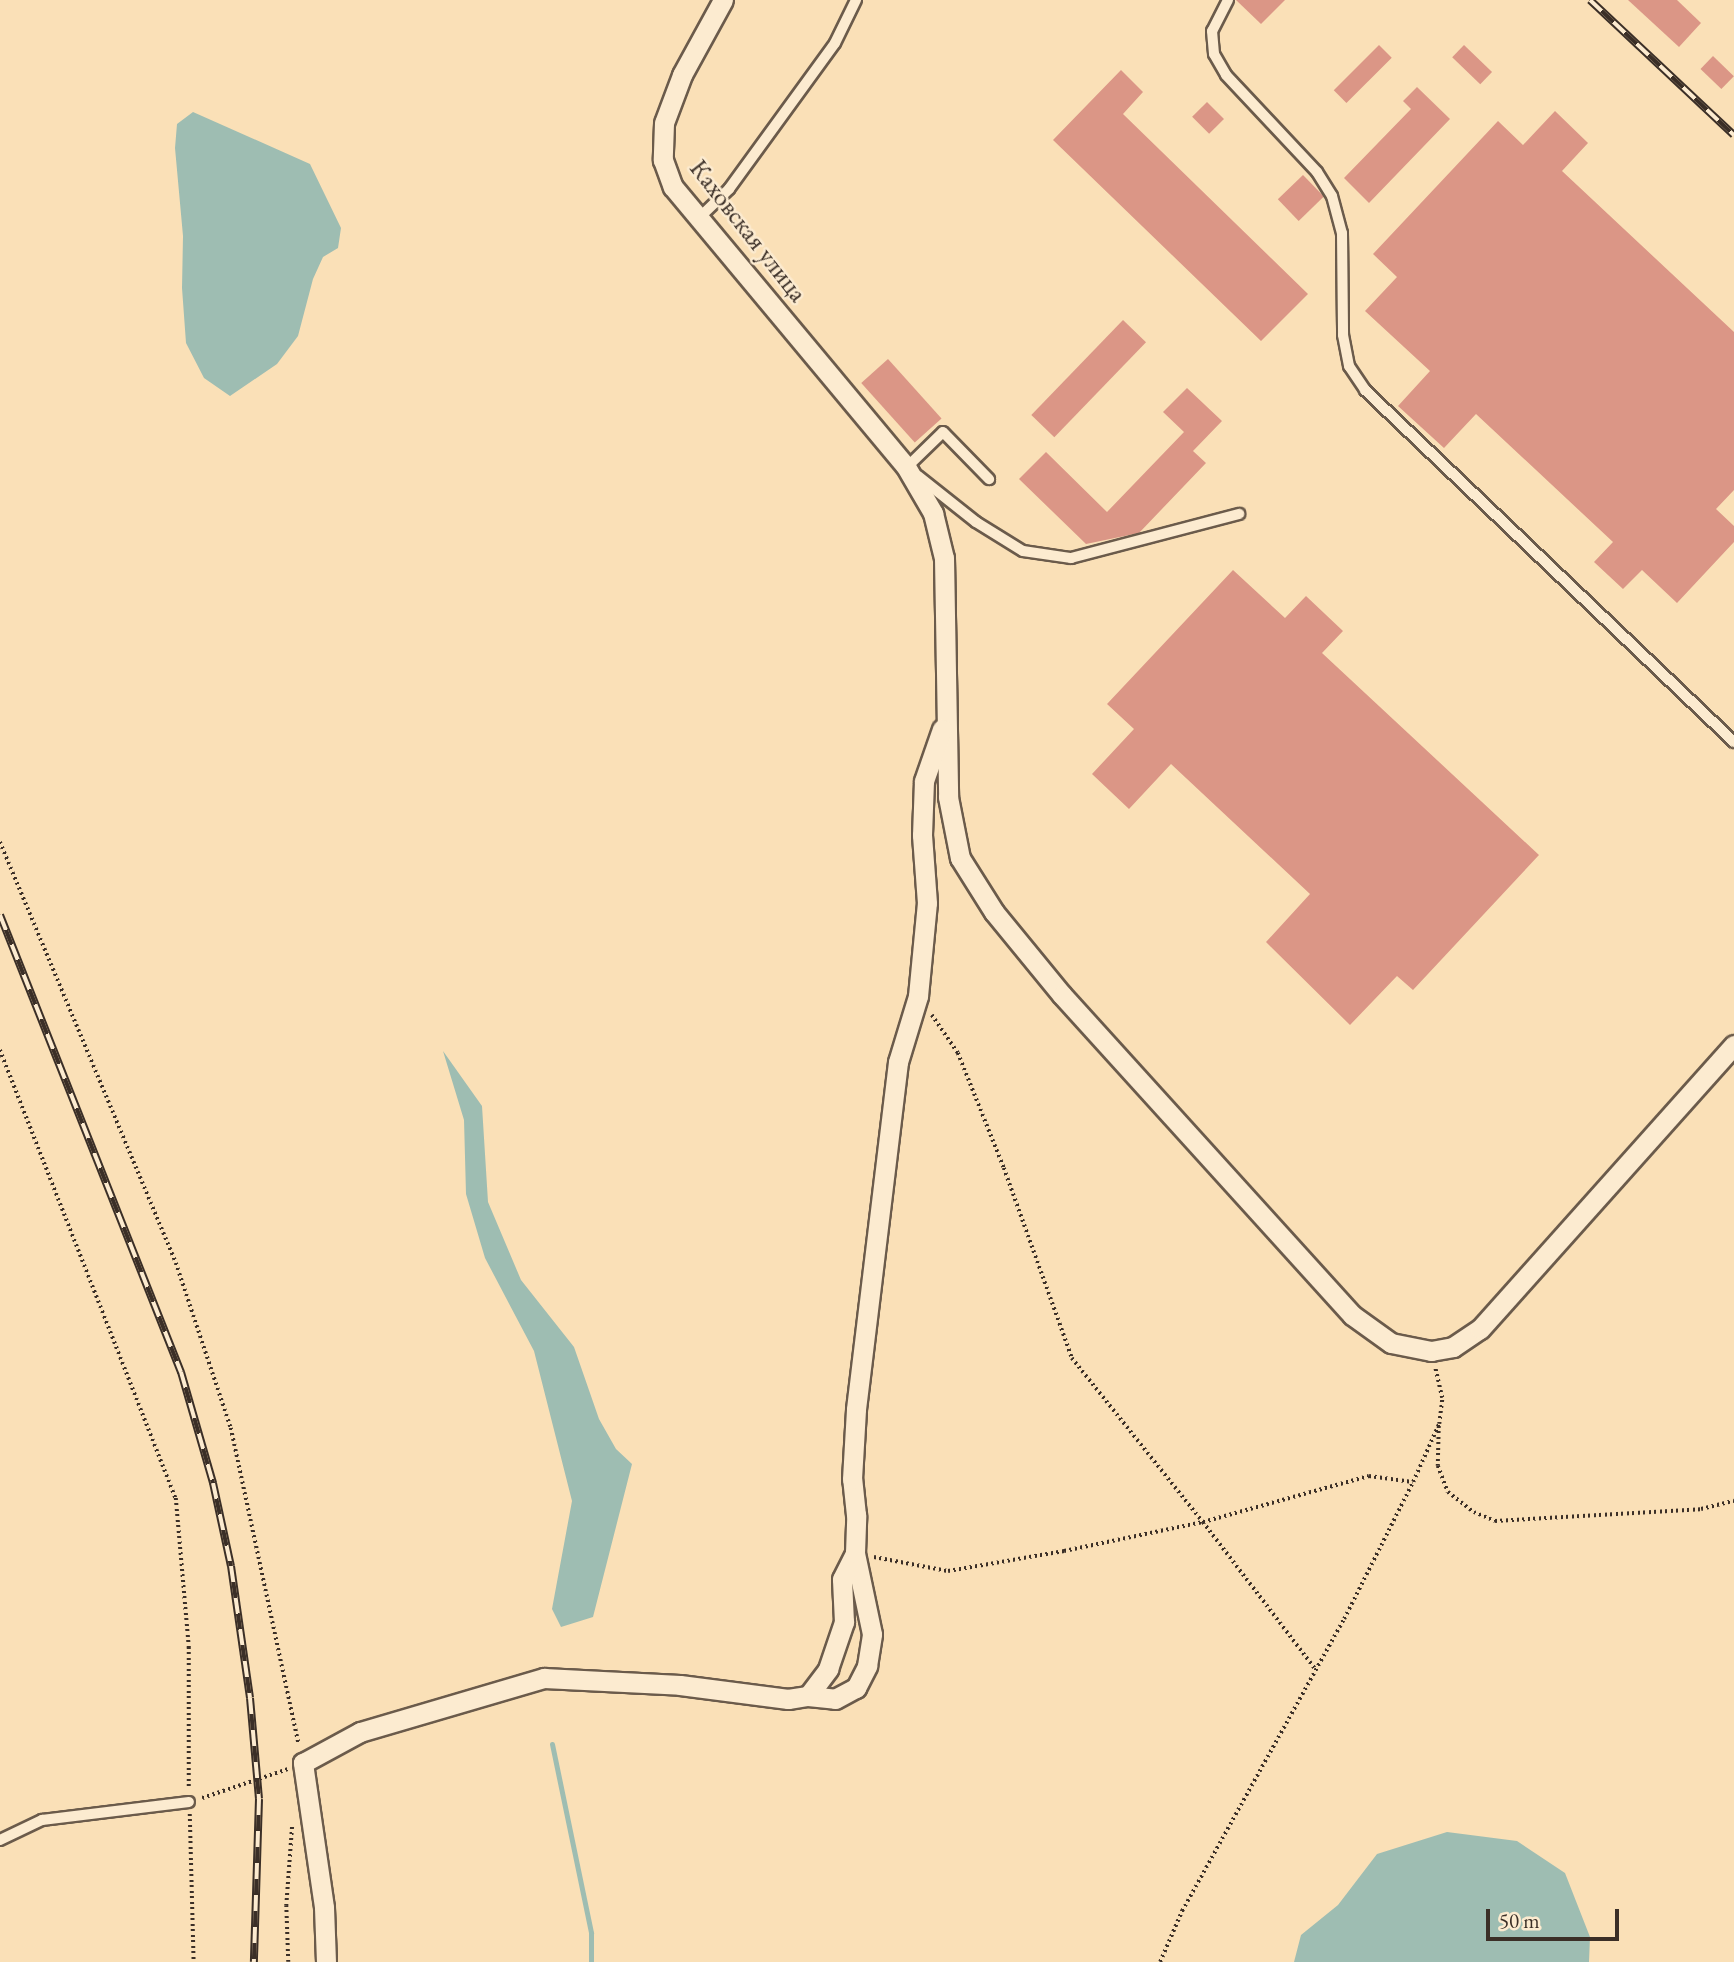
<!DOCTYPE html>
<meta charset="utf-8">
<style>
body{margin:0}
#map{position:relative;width:1734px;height:1962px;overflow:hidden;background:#fae0b7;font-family:"EB Garamond",serif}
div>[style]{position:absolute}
.water>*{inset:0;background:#9ebdb2}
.stream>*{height:5px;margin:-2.5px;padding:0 2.5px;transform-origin:2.5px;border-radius:2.5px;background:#9ebdb2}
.building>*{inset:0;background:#db9686;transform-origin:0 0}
.path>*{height:3.5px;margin-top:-1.75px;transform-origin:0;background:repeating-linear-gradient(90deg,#3b2f27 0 2px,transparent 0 5.5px)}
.roads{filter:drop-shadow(2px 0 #6b5b4b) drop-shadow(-2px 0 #6b5b4b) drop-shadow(0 2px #6b5b4b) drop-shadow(0 -2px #6b5b4b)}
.lane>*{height:10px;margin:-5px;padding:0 5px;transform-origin:5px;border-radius:5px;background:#fcebd0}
.street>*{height:19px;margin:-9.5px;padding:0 9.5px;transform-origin:9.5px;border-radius:9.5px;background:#fcebd0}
.rail>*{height:8px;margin-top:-4px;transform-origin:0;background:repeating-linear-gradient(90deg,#fcebd0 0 16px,#3b2f27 0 32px);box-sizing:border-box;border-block:2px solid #3b2f27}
span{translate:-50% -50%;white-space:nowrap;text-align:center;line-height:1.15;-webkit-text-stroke:5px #fcebd0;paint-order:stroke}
.street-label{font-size:26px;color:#3b2f27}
.scale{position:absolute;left:1486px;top:1909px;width:133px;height:32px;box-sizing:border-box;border:4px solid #3b2f27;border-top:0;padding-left:9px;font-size:21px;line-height:24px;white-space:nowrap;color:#3b2f27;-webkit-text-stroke:5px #fcebd0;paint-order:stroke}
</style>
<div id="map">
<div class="water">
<div style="clip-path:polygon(193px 112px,310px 164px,341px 228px,338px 248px,323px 257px,313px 279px,298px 336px,277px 364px,230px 396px,204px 378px,186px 343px,182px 288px,183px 236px,175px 148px,177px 124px)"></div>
<div style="clip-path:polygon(443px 1051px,482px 1106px,488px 1202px,521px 1280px,574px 1347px,599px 1419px,616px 1449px,632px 1464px,593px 1617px,561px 1627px,552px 1609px,572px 1501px,534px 1351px,485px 1258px,466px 1194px,464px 1120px)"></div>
<div style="clip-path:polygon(1447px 1832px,1517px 1841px,1565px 1873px,1590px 1937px,1589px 1962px,1294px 1962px,1301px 1935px,1338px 1905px,1377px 1854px)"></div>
</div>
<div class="stream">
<div style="left:552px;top:1744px;width:193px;rotate:78.3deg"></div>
<div style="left:591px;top:1933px;width:29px;rotate:90deg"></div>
</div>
<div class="building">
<div style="clip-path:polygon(1236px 0,1285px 0,1261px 24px)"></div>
<div style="clip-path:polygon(1628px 0,1677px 0,1701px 23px,1679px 47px)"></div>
<div style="left:1379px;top:45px;width:18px;height:64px;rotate:45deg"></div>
<div style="left:1464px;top:45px;width:39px;height:17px;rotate:44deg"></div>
<div style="left:1713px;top:56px;width:29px;height:18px;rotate:44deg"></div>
<div style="clip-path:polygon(1121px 70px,1143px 92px,1123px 114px,1308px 294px,1261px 341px,1053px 140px)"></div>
<div style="clip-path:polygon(1417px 87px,1450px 119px,1369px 203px,1344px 178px,1411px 109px,1403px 101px)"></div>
<div style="left:1207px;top:102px;width:24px;height:21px;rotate:45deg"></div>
<div style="clip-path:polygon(1555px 111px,1588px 143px,1562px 171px,1734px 332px,1734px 490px,1716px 509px,1734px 526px,1734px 542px,1677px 603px,1642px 570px,1623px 589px,1594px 562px,1613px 542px,1476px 414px,1444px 448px,1398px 406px,1430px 371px,1365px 311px,1397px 277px,1373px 254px,1498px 121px,1523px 145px)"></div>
<div style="left:1303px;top:175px;width:30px;height:35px;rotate:46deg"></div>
<div style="left:1123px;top:320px;width:32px;height:132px;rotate:44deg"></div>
<div style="left:888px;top:359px;width:80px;height:36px;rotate:48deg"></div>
<div style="clip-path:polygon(1187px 388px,1222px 421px,1193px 451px,1206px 463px,1139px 533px,1086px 544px,1019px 479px,1046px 452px,1107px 512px,1184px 432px,1163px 412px)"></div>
<div style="clip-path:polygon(1233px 570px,1285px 618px,1306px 596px,1343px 631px,1322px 653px,1539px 855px,1413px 990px,1397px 976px,1350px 1025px,1266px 942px,1310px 894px,1171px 764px,1129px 809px,1092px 774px,1134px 729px,1107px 704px)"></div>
</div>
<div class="path">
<div style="left:0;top:842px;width:456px;rotate:67.3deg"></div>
<div style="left:176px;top:1263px;width:174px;rotate:71.6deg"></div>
<div style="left:231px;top:1428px;width:323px;rotate:77.9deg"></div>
<div style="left:932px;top:1015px;width:46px;rotate:55.6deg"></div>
<div style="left:958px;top:1053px;width:124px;rotate:68.2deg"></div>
<div style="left:1004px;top:1168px;width:202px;rotate:70.3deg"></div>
<div style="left:1072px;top:1358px;width:210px;rotate:51.4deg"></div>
<div style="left:1203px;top:1522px;width:186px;rotate:52.6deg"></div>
<div style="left:0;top:1050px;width:481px;rotate:68.6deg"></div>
<div style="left:176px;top:1498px;width:150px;rotate:85deg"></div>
<div style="left:189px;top:1647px;width:141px;rotate:90deg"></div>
<div style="left:1439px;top:1426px;width:40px;rotate:91.4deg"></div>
<div style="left:1438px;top:1466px;width:28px;rotate:69deg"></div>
<div style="left:1448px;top:1492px;width:33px;rotate:38deg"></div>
<div style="left:1474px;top:1512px;width:23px;rotate:23deg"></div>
<div style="left:1495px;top:1521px;width:206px;rotate:-3.3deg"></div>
<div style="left:1701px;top:1509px;width:34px;rotate:-14deg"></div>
<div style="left:874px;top:1557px;width:75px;rotate:10.7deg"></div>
<div style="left:948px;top:1571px;width:118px;rotate:-9.8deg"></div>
<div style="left:1064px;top:1551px;width:142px;rotate:-11.8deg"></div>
<div style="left:1203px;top:1522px;width:172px;rotate:-15.5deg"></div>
<div style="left:1369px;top:1476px;width:44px;rotate:7.8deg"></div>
<div style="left:202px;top:1798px;width:91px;rotate:-18.6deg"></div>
<div style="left:190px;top:1814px;width:148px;rotate:88.5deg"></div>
<div style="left:288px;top:1962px;width:56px;rotate:-92deg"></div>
<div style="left:286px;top:1906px;width:82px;rotate:-85.8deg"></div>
<div style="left:1160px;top:1962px;width:56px;rotate:-66.7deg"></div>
<div style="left:1182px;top:1911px;width:334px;rotate:-61deg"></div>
<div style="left:1344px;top:1619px;width:153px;rotate:-63.3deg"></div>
<div style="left:1413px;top:1482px;width:64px;rotate:-65.9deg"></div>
<div style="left:1439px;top:1424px;width:26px;rotate:-83deg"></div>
<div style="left:1442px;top:1398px;width:32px;rotate:-103deg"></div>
</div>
<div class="roads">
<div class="lane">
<div style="left:1228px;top:0;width:35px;rotate:117deg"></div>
<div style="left:1212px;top:31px;width:23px;rotate:85deg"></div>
<div style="left:1214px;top:54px;width:24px;rotate:60deg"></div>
<div style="left:1226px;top:75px;width:133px;rotate:46.8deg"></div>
<div style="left:1317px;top:172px;width:28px;rotate:58deg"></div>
<div style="left:1332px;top:196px;width:38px;rotate:75deg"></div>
<div style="left:1342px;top:233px;width:102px;rotate:89.4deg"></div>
<div style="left:1343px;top:335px;width:32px;rotate:79deg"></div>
<div style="left:1349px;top:366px;width:29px;rotate:56deg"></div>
<div style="left:1365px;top:390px;width:510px;rotate:43.65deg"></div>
<div style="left:699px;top:218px;width:42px;rotate:-44deg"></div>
<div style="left:729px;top:189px;width:180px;rotate:-54deg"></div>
<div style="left:835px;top:43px;width:48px;rotate:-64deg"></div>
<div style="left:907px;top:467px;width:50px;rotate:-44.2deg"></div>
<div style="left:943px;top:432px;width:66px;rotate:45.6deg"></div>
<div style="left:918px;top:476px;width:74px;rotate:38.4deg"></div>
<div style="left:976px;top:522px;width:55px;rotate:31.7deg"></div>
<div style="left:1023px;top:551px;width:49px;rotate:8.3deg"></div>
<div style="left:1071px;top:558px;width:174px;rotate:-14.7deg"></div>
<div style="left:0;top:1840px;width:47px;rotate:-25.5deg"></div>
<div style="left:42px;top:1820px;width:148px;rotate:-7deg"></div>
</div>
<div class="street">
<div style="left:723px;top:0;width:85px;rotate:118.7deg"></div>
<div style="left:682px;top:75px;width:51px;rotate:110.6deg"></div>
<div style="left:664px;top:123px;width:37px;rotate:92deg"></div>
<div style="left:663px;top:160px;width:29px;rotate:70deg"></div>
<div style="left:673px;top:187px;width:362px;rotate:50.2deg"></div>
<div style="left:905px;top:465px;width:56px;rotate:59.7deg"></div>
<div style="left:933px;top:513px;width:46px;rotate:76.3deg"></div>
<div style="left:944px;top:558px;width:239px;rotate:89deg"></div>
<div style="left:948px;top:797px;width:62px;rotate:78.9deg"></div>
<div style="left:960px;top:858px;width:64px;rotate:57.8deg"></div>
<div style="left:994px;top:912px;width:107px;rotate:50.7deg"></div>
<div style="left:1062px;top:995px;width:432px;rotate:47.8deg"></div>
<div style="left:1352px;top:1315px;width:48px;rotate:35.7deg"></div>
<div style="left:1391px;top:1343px;width:41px;rotate:11.3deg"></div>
<div style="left:1431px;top:1351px;width:22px;rotate:-10deg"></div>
<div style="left:1453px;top:1347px;width:32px;rotate:-34deg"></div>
<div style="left:1480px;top:1329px;width:381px;rotate:-48.2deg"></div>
<div style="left:808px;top:1696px;width:27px;rotate:6deg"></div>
<div style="left:835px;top:1699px;width:24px;rotate:-28deg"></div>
<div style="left:856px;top:1688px;width:25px;rotate:-63deg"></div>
<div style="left:867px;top:1666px;width:32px;rotate:-81deg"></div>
<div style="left:872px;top:1634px;width:83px;rotate:-101.9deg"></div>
<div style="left:326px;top:1962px;width:55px;rotate:-92.1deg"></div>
<div style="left:324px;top:1907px;width:146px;rotate:-98.3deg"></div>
<div style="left:303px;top:1763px;width:65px;rotate:-28.5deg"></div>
<div style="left:360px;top:1732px;width:192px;rotate:-16.4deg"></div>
<div style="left:544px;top:1678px;width:136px;rotate:2.9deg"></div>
<div style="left:680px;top:1685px;width:109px;rotate:7.4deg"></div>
<div style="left:788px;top:1699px;width:20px;rotate:-9deg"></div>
<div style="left:808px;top:1696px;width:34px;rotate:-53deg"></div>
<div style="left:828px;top:1669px;width:50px;rotate:-71.2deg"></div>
<div style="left:844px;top:1622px;width:43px;rotate:-92.7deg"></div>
<div style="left:842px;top:1579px;width:29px;rotate:-63deg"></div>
<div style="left:855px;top:1553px;width:38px;rotate:-88deg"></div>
<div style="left:856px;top:1515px;width:36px;rotate:-96deg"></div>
<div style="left:852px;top:1479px;width:70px;rotate:-86.7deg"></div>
<div style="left:856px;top:1409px;width:350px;rotate:-83.1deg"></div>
<div style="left:898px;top:1062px;width:69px;rotate:-73.1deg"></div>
<div style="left:918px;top:996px;width:93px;rotate:-84.5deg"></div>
<div style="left:927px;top:903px;width:68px;rotate:-94.2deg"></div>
<div style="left:922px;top:835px;width:54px;rotate:-87.9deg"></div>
<div style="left:924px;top:781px;width:55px;rotate:-70.9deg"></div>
</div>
</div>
<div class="rail">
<div style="left:1590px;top:0;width:197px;rotate:43.2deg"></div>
<div style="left:0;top:915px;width:492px;rotate:68.4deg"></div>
<div style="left:181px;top:1372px;width:116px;rotate:73.9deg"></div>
<div style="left:213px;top:1483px;width:85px;rotate:77.8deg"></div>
<div style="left:231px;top:1566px;width:133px;rotate:81.8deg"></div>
<div style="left:250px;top:1698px;width:101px;rotate:84.9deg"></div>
<div style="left:259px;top:1799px;width:163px;rotate:91.8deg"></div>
</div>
<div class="street-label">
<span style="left:748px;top:231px;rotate:52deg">Каховская улица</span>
</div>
<div class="scale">50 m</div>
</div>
